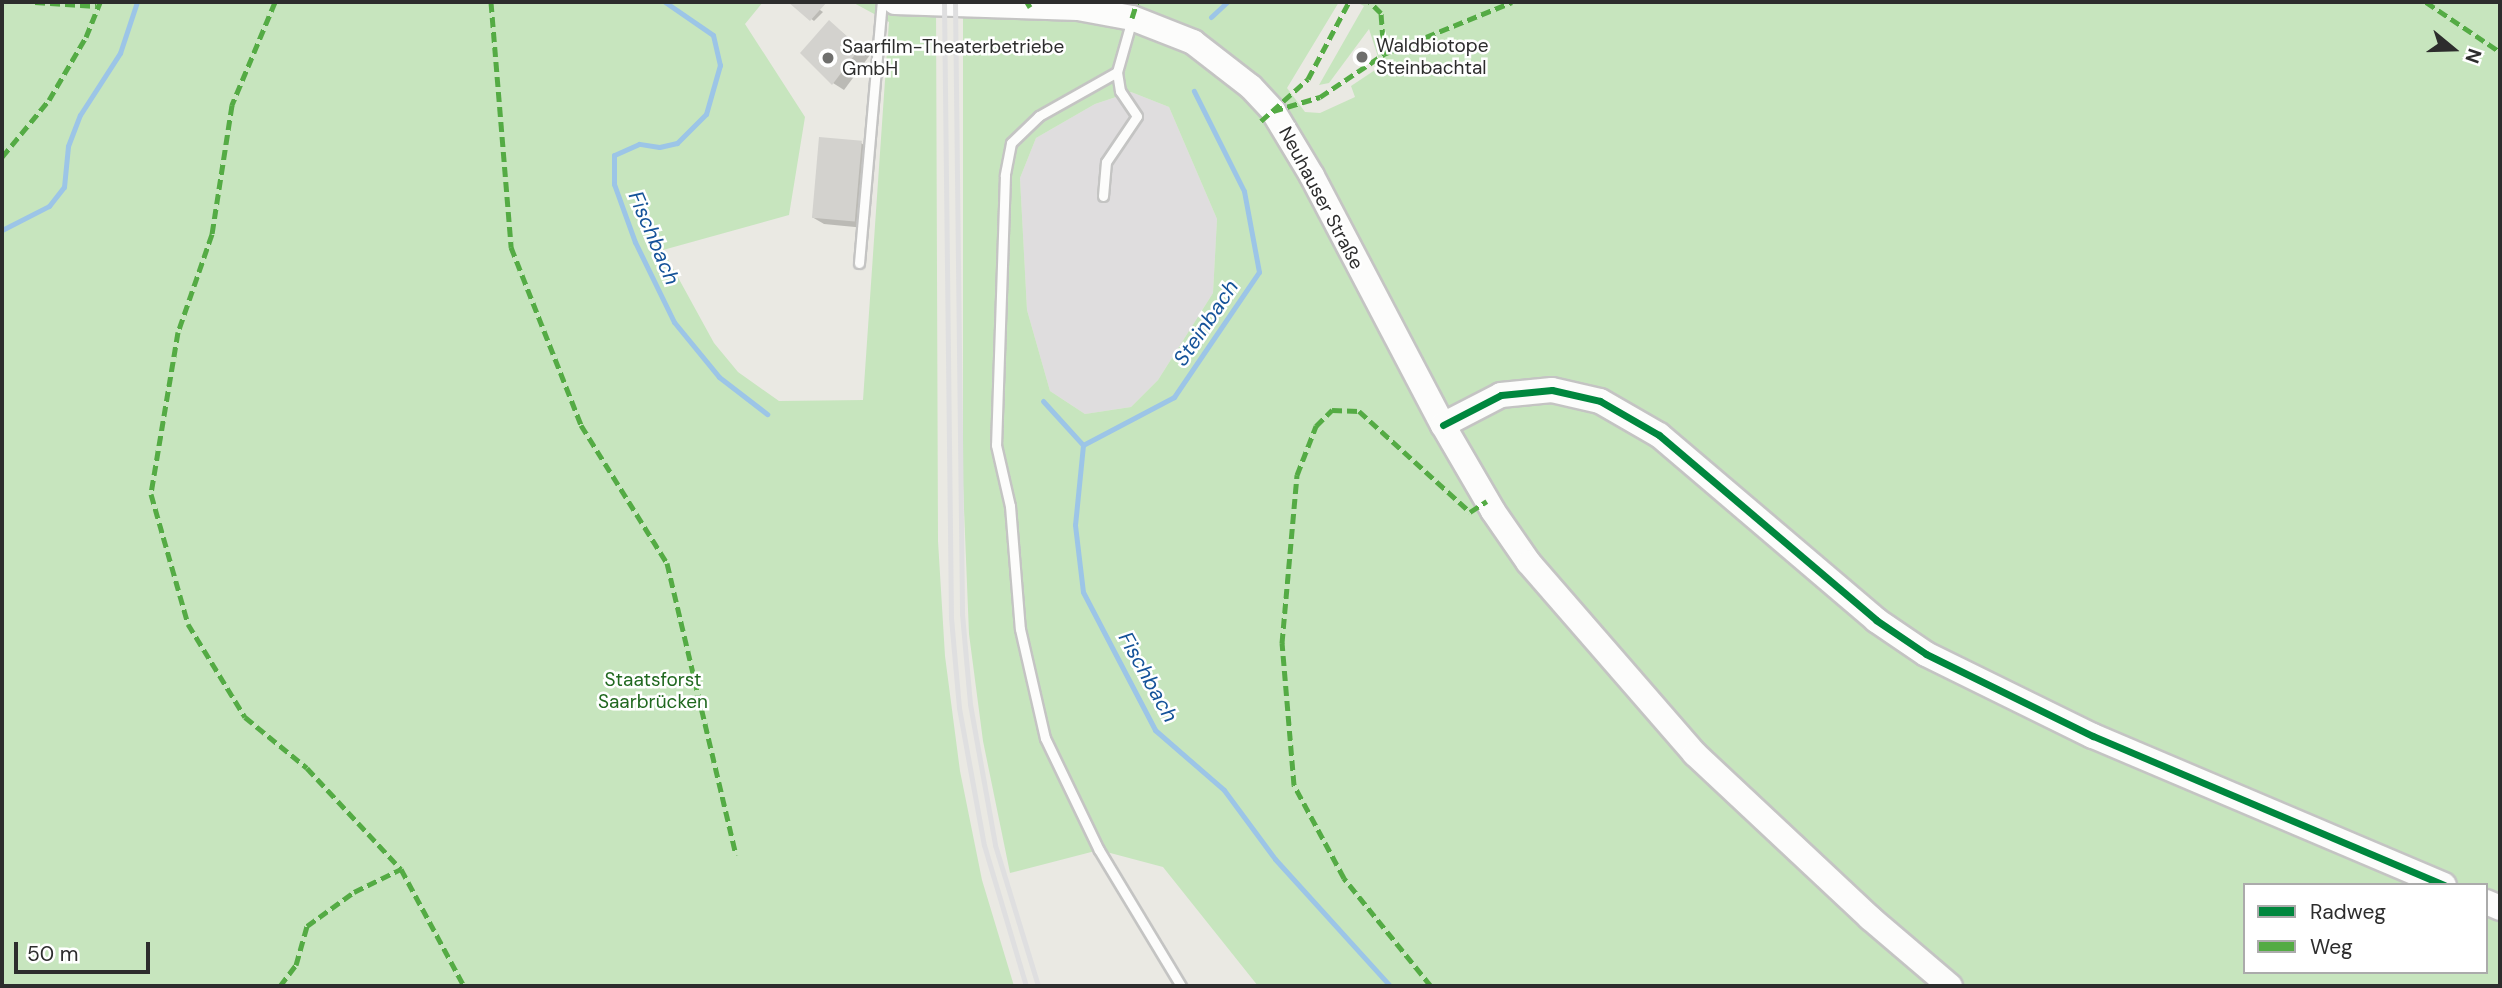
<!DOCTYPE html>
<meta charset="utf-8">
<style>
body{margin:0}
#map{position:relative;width:2502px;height:988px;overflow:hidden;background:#eae9e3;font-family:"DM Sans",sans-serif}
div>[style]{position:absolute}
.industrial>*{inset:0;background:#dfddde}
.green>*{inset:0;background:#c7e5be}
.shadow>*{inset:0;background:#0003}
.stream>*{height:5px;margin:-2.5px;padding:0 2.5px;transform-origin:2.5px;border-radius:2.5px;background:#9cc5e7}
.building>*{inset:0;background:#d3d2ce;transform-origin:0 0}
.roads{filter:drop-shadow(2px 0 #c4c4c3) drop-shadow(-2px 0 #c4c4c3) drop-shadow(0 2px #c4c4c3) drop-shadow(0 -2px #c4c4c3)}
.lane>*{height:9px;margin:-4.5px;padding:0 4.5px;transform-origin:4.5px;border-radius:4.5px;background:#fcfcfb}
.secondary>*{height:24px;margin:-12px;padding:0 12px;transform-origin:12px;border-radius:12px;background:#fcfcfb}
.rail>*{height:5px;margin:-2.5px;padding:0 2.5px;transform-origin:2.5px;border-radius:2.5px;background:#dfdfe0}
.quiet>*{height:5px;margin-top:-2.5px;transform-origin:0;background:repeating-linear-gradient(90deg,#54ab44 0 10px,transparent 0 15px)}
.cycleway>*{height:7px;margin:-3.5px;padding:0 3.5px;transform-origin:3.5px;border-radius:3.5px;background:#00873e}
.dots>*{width:19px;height:19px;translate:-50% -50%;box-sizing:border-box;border:4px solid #fff;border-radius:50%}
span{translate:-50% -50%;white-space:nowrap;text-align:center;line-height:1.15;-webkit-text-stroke:5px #fff;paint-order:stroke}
.poi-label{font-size:19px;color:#2d2d2d}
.left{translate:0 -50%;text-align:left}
.street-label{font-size:19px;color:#2d2d2d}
.park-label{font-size:19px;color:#20681f}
.water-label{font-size:21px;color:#155399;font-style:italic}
.frame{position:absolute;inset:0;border:4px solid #2d2d2d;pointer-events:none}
.legend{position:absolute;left:2243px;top:883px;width:245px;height:91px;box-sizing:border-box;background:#fff;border:2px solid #ababab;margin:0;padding:9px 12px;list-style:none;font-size:21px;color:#2d2d2d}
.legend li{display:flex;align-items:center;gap:14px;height:35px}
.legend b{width:35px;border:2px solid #ababab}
.north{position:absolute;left:2418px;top:14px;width:70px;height:70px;-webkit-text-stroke:5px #fff;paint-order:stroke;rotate:109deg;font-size:19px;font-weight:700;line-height:28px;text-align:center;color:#2d2d2d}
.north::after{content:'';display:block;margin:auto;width:24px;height:32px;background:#2d2d2d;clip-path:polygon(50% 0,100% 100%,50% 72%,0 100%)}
.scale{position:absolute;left:14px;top:942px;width:136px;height:32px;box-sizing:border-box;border:4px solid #2d2d2d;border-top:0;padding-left:9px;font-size:21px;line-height:24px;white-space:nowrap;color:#2d2d2d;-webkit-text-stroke:5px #fff;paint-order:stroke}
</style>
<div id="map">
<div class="industrial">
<div style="clip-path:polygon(1131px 92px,1169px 107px,1217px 219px,1213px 293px,1158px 380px,1131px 407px,1085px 414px,1050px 391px,1027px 310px,1020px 178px,1036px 138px,1095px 104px)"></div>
</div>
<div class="green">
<div style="clip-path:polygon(2px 2px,763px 2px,745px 24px,805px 117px,789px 215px,663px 250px,714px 343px,738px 372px,779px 401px,863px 400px,889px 22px,852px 2px,936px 2px,938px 541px,945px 656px,960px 771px,982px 880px,1014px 986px,2px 986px)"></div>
<div style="clip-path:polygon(evenodd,963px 2px,1339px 2px,1287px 88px,1305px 112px,1320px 113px,1355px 97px,1351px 86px,1381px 66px,1369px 29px,1329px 83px,1319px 85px,1364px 6px,1356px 2px,2500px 2px,2500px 986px,1258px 986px,1163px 867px,1099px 850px,1010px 873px,983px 741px,969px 634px,963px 484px,963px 2px,1131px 92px,1169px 107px,1217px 219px,1213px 293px,1158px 380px,1131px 407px,1085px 414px,1050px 391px,1027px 310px,1020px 178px,1036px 138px,1095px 104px,1131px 92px,963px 2px,2245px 885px,2486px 885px,2486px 972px,2245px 972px,2245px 885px)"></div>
</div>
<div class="shadow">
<div style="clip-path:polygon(808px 2px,823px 12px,814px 21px,801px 11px)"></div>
<div style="clip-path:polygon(829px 22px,870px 55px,844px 90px,833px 83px)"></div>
<div style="clip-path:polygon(861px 143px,872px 150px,865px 228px,824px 224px,812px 217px)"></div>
</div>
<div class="stream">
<div style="left:665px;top:2px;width:58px;rotate:34.5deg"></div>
<div style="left:713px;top:35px;width:31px;rotate:77deg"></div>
<div style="left:720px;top:65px;width:51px;rotate:105.9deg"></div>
<div style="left:706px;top:114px;width:41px;rotate:135deg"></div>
<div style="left:677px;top:143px;width:18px;rotate:167deg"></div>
<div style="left:659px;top:147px;width:20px;rotate:-171deg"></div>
<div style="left:639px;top:144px;width:27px;rotate:156deg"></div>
<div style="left:614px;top:155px;width:29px;rotate:90deg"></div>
<div style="left:614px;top:184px;width:62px;rotate:70.1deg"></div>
<div style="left:635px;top:242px;width:89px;rotate:64deg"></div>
<div style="left:674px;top:322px;width:71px;rotate:50.7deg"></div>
<div style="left:719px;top:377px;width:61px;rotate:37.6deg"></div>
<div style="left:1211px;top:17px;width:22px;rotate:-43deg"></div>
<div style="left:2px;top:230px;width:53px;rotate:-27.1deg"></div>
<div style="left:49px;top:206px;width:24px;rotate:-52deg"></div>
<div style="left:64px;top:187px;width:41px;rotate:-84.4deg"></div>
<div style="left:68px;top:146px;width:33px;rotate:-69deg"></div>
<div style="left:80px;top:115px;width:74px;rotate:-57.2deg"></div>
<div style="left:120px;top:53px;width:54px;rotate:-71.6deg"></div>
<div style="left:1043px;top:401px;width:59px;rotate:47.7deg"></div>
<div style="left:1083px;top:445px;width:80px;rotate:95.7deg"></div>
<div style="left:1075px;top:525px;width:67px;rotate:83.2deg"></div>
<div style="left:1083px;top:592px;width:156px;rotate:62.4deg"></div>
<div style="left:1155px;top:730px;width:91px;rotate:41deg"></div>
<div style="left:1224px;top:790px;width:86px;rotate:53.5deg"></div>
<div style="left:1275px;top:859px;width:171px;rotate:47.8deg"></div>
<div style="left:1083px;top:445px;width:103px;rotate:-27.8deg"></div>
<div style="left:1174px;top:397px;width:151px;rotate:-55.8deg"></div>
<div style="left:1259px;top:272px;width:82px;rotate:-100.5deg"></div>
<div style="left:1244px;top:191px;width:112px;rotate:-116.6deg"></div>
</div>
<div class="building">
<div style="clip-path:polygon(788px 2px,827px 2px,810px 21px)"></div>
<div style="clip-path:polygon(829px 20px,860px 48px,832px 85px,800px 53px)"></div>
<div style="left:819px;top:137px;width:43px;height:81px;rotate:5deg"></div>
</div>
<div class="roads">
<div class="lane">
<div style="left:1132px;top:19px;width:55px;rotate:105.8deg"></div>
<div style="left:1117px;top:72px;width:90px;rotate:150.6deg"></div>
<div style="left:1039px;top:116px;width:39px;rotate:136deg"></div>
<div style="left:1011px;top:143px;width:33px;rotate:101deg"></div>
<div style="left:1005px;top:175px;width:270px;rotate:91.9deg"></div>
<div style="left:996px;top:445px;width:63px;rotate:77.1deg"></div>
<div style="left:1010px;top:506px;width:123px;rotate:85.4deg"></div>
<div style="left:1020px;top:629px;width:112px;rotate:77.1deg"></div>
<div style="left:1045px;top:738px;width:124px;rotate:64.3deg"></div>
<div style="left:1099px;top:850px;width:159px;rotate:58.9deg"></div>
<div style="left:1103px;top:196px;width:34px;rotate:-85deg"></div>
<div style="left:1106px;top:162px;width:55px;rotate:-56deg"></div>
<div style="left:1137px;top:116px;width:30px;rotate:-124deg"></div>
<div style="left:1120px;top:91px;width:19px;rotate:-99deg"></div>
<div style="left:859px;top:263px;width:262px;rotate:-85deg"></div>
</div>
<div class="secondary">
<div style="left:895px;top:2px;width:183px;rotate:1.9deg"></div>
<div style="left:1078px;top:8px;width:55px;rotate:10.5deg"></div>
<div style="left:1132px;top:18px;width:66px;rotate:21.5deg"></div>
<div style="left:1193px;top:42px;width:73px;rotate:37.8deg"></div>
<div style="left:1251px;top:87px;width:33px;rotate:47deg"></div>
<div style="left:1273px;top:111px;width:76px;rotate:59deg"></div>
<div style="left:1312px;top:176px;width:281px;rotate:62.3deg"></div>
<div style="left:1443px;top:425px;width:99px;rotate:59.8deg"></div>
<div style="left:1493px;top:511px;width:63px;rotate:55.3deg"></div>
<div style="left:1529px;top:563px;width:253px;rotate:49deg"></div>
<div style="left:1695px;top:754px;width:240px;rotate:43.1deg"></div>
<div style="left:1870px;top:918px;width:105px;rotate:40.4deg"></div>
<div style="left:1443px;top:425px;width:65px;rotate:-27.3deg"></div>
<div style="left:1501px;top:395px;width:51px;rotate:-5.6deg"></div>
<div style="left:1552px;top:390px;width:49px;rotate:12.9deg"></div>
<div style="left:1600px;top:401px;width:68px;rotate:30deg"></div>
<div style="left:1659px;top:435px;width:285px;rotate:40.4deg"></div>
<div style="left:1876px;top:620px;width:60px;rotate:34.2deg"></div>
<div style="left:1926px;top:654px;width:186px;rotate:26.2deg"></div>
<div style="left:2093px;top:736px;width:381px;rotate:23deg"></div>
<div style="left:2486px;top:902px;width:15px;rotate:23deg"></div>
</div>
</div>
<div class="rail">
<div style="left:944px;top:2px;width:616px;rotate:89.35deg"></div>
<div style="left:951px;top:618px;width:90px;rotate:84.9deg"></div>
<div style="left:959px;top:708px;width:139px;rotate:79.7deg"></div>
<div style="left:984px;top:845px;width:147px;rotate:73.4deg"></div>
<div style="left:955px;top:2px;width:612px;rotate:89.34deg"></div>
<div style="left:962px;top:614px;width:90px;rotate:84.9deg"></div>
<div style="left:970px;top:704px;width:143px;rotate:79.9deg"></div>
<div style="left:995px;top:845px;width:147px;rotate:73deg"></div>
</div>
<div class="quiet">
<div style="left:35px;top:2px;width:61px;rotate:3.8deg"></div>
<div style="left:275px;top:2px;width:112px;rotate:112.7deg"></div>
<div style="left:232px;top:105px;width:131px;rotate:98.8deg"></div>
<div style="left:212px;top:234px;width:104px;rotate:109.1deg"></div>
<div style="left:178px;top:332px;width:164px;rotate:99.5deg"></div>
<div style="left:151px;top:494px;width:135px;rotate:74.1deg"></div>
<div style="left:188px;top:624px;width:109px;rotate:58.5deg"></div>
<div style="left:245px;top:717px;width:80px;rotate:39.4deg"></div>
<div style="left:307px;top:768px;width:138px;rotate:47.1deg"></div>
<div style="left:401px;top:869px;width:133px;rotate:61.7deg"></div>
<div style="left:491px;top:2px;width:246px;rotate:85.3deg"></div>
<div style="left:511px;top:247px;width:191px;rotate:68.5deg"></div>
<div style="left:581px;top:425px;width:163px;rotate:58.1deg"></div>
<div style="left:667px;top:563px;width:300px;rotate:76.7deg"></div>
<div style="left:1027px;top:2px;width:6px;rotate:59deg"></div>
<div style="left:2426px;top:2px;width:89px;rotate:34deg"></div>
<div style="left:1132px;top:18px;width:17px;rotate:-73deg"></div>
<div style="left:1384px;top:54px;width:138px;rotate:-22.1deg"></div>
<div style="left:1273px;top:111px;width:49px;rotate:-16.6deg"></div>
<div style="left:1320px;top:97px;width:77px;rotate:-33.9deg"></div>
<div style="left:1384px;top:54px;width:41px;rotate:-94.2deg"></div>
<div style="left:1381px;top:13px;width:16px;rotate:-135deg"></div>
<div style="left:1261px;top:121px;width:63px;rotate:-41.8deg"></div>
<div style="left:1308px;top:79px;width:87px;rotate:-62deg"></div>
<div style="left:2px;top:157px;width:74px;rotate:-50.5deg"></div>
<div style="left:49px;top:100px;width:73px;rotate:-59.6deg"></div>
<div style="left:86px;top:37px;width:38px;rotate:-68deg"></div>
<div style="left:280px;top:986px;width:26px;rotate:-53deg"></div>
<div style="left:296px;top:965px;width:41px;rotate:-74.2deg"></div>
<div style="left:307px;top:926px;width:58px;rotate:-35.9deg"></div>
<div style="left:354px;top:892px;width:52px;rotate:-26.1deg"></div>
<div style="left:1431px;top:986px;width:139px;rotate:-128.9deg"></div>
<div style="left:1344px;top:878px;width:106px;rotate:-118.3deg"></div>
<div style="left:1294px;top:785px;width:143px;rotate:-94.8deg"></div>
<div style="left:1282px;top:643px;width:169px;rotate:-84.9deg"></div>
<div style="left:1297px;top:475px;width:53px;rotate:-68.8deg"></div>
<div style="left:1316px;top:426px;width:23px;rotate:-45deg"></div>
<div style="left:1332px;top:410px;width:27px;rotate:2deg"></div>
<div style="left:1359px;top:411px;width:150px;rotate:42.3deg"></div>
<div style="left:1470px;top:512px;width:20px;rotate:-33deg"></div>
</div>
<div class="cycleway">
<div style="left:1443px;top:425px;width:65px;rotate:-27.3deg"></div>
<div style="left:1501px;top:395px;width:51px;rotate:-5.6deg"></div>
<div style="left:1552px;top:390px;width:49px;rotate:12.9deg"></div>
<div style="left:1600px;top:401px;width:68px;rotate:30deg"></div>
<div style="left:1659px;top:435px;width:285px;rotate:40.4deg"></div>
<div style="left:1876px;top:620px;width:60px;rotate:34.2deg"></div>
<div style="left:1926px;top:654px;width:186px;rotate:26.2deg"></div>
<div style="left:2093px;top:736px;width:381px;rotate:23deg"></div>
</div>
<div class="dots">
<div style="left:1362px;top:57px;background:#6f6f6d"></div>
<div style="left:828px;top:58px;background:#6f6f6d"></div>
</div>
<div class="poi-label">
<span class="left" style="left:1376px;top:57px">Waldbiotope<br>Steinbachtal</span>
<span class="left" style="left:842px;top:58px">Saarfilm-Theaterbetriebe<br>GmbH</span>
</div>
<div class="street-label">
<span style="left:1321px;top:198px;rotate:62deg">Neuhauser Straße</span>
</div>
<div class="park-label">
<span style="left:653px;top:691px">Staatsforst<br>Saarbrücken</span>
</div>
<div class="water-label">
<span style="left:654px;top:238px;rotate:67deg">Fischbach</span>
<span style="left:1206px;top:323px;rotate:-56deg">Steinbach</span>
<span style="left:1148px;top:677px;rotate:61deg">Fischbach</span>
</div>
<div class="frame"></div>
<ul class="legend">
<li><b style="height:9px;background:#00873e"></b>Radweg</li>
<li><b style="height:9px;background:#54ab44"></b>Weg</li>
</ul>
<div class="north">N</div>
<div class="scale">50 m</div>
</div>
